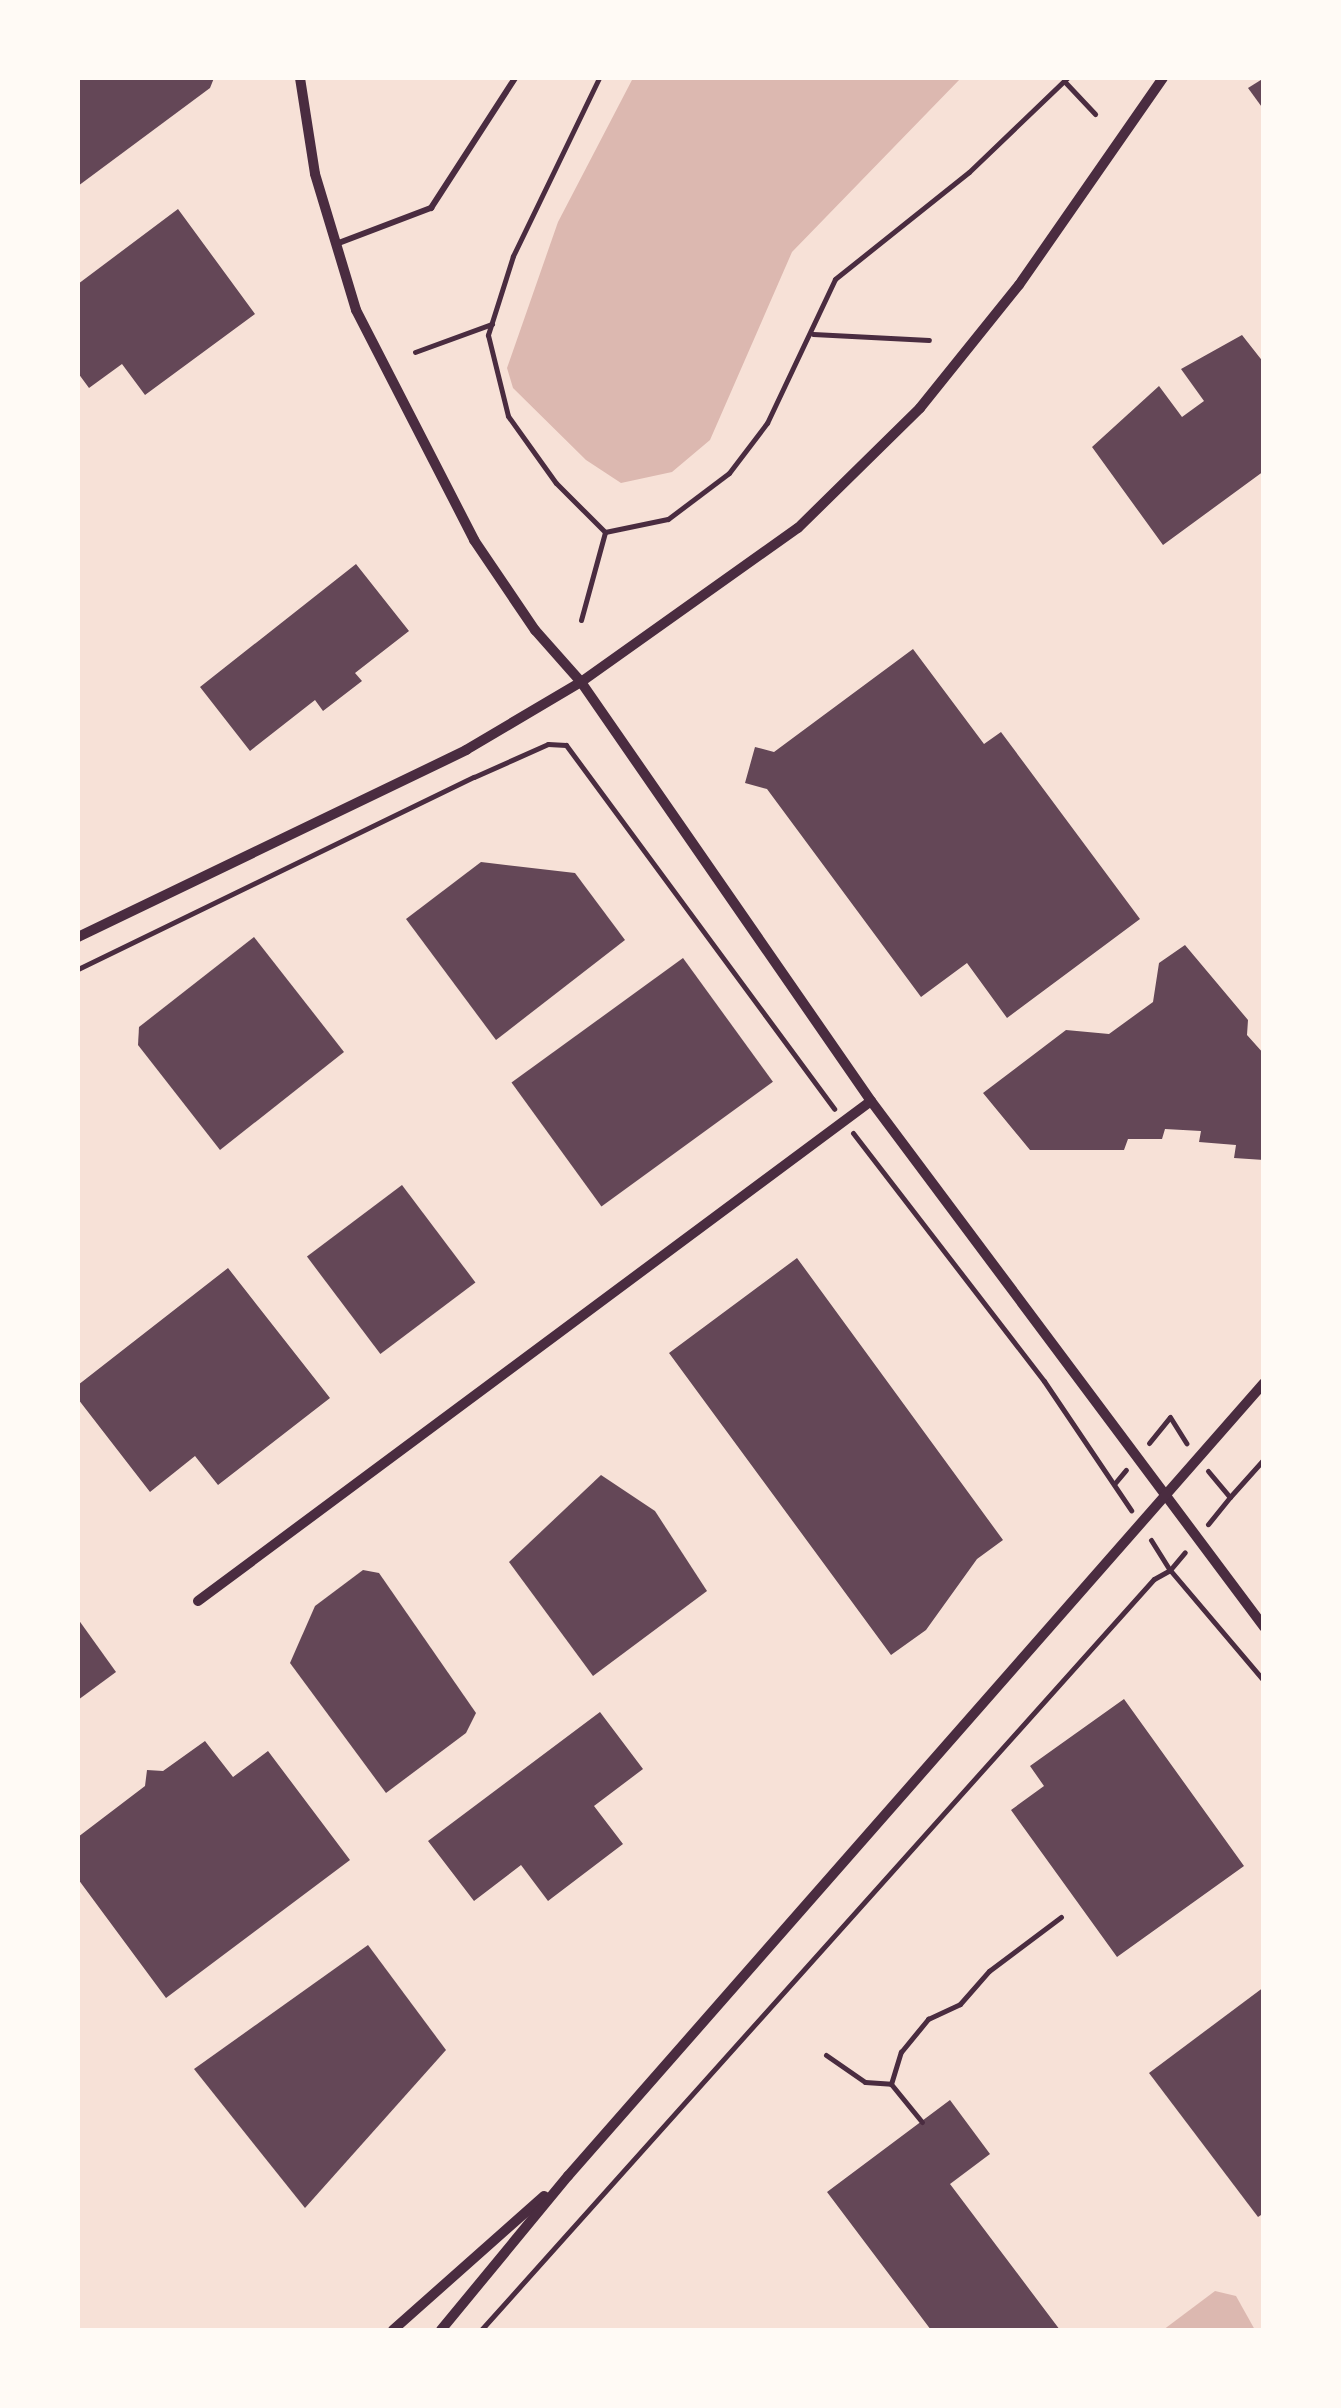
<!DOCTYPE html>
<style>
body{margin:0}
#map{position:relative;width:1341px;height:2408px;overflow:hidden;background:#f7e1d7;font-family:Overpass,sans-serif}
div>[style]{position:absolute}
.water>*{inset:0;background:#dcb8b0}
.building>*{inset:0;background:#644757;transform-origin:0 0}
.path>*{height:5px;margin:-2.5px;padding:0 2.5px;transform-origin:2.5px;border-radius:2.5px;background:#4a2c40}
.service>*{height:6px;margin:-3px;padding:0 3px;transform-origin:3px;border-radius:3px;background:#4a2c40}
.minor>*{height:10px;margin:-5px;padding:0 5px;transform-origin:5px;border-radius:5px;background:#4a2c40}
span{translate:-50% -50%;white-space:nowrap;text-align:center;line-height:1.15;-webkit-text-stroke:10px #fffaf5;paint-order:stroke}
.frame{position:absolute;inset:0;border:80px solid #fffaf5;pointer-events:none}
</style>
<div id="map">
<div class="water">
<div style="clip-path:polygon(633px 78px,961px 78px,792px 252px,710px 440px,672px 472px,621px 483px,586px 460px,513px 388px,507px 368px,558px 222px)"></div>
<div style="clip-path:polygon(1215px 2291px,1236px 2296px,1255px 2330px,1163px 2330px)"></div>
</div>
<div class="building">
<div style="clip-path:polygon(78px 78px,214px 78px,210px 88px,78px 186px)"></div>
<div style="clip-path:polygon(1264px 78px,1264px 110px,1248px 88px)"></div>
<div style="clip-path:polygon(178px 209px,255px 314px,145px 395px,122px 364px,89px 388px,78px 373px,78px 284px)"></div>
<div style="clip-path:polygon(1242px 335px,1264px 363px,1264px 471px,1163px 545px,1092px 447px,1159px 386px,1182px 417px,1204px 401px,1181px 369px)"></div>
<div style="clip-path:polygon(356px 564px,409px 631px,355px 673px,362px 681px,323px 711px,315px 700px,250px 751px,200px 687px)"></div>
<div style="clip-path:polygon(913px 649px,984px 744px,1001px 732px,1140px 919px,1007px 1018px,967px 963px,921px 997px,767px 789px,745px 783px,755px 747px,774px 752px)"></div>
<div style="clip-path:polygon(481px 862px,575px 873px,625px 940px,496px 1040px,406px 919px)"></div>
<div style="clip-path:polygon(254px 937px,344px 1052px,220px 1150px,138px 1045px,139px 1027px)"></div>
<div style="clip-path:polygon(1185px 945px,1248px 1020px,1247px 1035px,1264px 1054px,1264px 1160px,1234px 1158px,1236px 1145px,1199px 1142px,1201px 1131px,1165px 1129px,1162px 1139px,1128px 1139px,1124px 1150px,1030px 1150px,983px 1093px,1066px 1030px,1109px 1034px,1153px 1002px,1159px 963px)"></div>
<div style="left:683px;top:958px;width:153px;height:212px;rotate:54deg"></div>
<div style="left:402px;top:1185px;width:122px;height:119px;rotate:53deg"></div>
<div style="clip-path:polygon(797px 1258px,1003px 1540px,977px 1559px,926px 1630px,891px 1655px,669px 1353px)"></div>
<div style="clip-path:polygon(228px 1268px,330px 1398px,218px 1485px,195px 1456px,150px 1492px,78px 1399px,78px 1385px)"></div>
<div style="clip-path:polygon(601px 1475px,655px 1511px,707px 1591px,593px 1676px,509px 1562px)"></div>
<div style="clip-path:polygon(363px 1570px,379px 1573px,476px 1713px,466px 1733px,386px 1793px,290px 1663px,315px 1606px)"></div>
<div style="clip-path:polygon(78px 1619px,116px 1672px,78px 1700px)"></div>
<div style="clip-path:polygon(1124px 1699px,1244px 1866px,1117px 1957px,1011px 1810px,1044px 1786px,1030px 1766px)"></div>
<div style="clip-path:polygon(600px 1712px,643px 1769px,594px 1806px,623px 1844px,548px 1901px,521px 1865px,474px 1901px,428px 1841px)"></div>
<div style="clip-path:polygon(205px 1741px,233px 1777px,268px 1751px,350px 1860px,166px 1998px,78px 1879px,78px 1837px,145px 1786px,147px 1770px,163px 1771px)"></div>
<div style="clip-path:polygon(368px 1945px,446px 2050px,305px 2208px,194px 2069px)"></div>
<div style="clip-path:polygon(1264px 1987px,1264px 2213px,1258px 2217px,1149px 2073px)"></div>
<div style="clip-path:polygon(950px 2100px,990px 2154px,950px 2184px,1060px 2330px,931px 2330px,827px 2192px)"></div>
</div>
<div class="path">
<div style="left:599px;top:78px;width:198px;rotate:115.8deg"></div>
<div style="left:513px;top:256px;width:83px;rotate:107.6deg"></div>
<div style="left:488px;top:335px;width:83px;rotate:76.1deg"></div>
<div style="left:508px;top:416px;width:82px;rotate:54.4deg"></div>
<div style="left:556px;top:483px;width:69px;rotate:45deg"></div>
<div style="left:605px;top:532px;width:64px;rotate:-11.7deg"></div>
<div style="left:668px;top:519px;width:76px;rotate:-37deg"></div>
<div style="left:729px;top:473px;width:63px;rotate:-52.8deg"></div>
<div style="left:767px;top:423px;width:159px;rotate:-64.7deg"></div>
<div style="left:835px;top:279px;width:171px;rotate:-38.6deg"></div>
<div style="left:969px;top:172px;width:136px;rotate:-43.8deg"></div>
<div style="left:1065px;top:82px;width:44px;rotate:46.8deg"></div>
<div style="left:813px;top:334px;width:116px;rotate:3deg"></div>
<div style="left:415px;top:352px;width:82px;rotate:-20deg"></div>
<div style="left:581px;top:620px;width:91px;rotate:-74.7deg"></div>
<div style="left:78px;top:969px;width:440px;rotate:-25.9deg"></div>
<div style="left:474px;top:777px;width:81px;rotate:-24deg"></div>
<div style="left:548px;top:744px;width:18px;rotate:3deg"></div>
<div style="left:566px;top:745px;width:452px;rotate:53.6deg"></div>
<div style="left:853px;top:1133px;width:313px;rotate:52.4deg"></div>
<div style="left:1044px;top:1381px;width:156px;rotate:56deg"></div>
<div style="left:1149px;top:1443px;width:33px;rotate:-51deg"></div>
<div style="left:1170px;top:1417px;width:31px;rotate:58deg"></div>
<div style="left:1208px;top:1471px;width:34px;rotate:50deg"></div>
<div style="left:1230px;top:1497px;width:35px;rotate:129deg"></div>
<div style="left:1115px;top:1483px;width:17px;rotate:-50deg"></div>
<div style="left:1230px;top:1497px;width:51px;rotate:-48.2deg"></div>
<div style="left:1151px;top:1540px;width:36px;rotate:58deg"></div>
<div style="left:1170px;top:1570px;width:23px;rotate:-50deg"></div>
<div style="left:826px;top:2055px;width:47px;rotate:34.7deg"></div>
<div style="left:865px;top:2082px;width:26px;rotate:4deg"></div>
<div style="left:922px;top:2122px;width:49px;rotate:-129.2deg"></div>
<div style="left:891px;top:2084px;width:34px;rotate:-73deg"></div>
<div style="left:901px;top:2052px;width:43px;rotate:-50.7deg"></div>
<div style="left:928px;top:2019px;width:35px;rotate:-25deg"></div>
<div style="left:960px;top:2004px;width:44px;rotate:-48.7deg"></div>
<div style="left:989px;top:1971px;width:90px;rotate:-36.9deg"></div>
<div style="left:481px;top:2330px;width:1008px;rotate:-48.14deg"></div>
<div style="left:1154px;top:1579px;width:18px;rotate:-29deg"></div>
<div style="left:1170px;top:1570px;width:145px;rotate:49.7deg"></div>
</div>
<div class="service">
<div style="left:336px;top:244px;width:102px;rotate:-20.8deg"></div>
<div style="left:431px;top:208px;width:155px;rotate:-57.1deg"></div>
</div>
<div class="minor">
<div style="left:300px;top:78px;width:97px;rotate:81.1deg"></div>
<div style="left:315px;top:174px;width:142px;rotate:73.2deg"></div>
<div style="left:356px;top:310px;width:259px;rotate:62.8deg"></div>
<div style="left:474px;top:540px;width:109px;rotate:55.9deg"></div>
<div style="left:535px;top:630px;width:69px;rotate:48.5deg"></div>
<div style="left:581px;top:682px;width:510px;rotate:55.31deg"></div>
<div style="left:871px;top:1101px;width:657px;rotate:53.23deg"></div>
<div style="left:78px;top:937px;width:431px;rotate:-25.7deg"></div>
<div style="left:466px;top:750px;width:134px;rotate:-30.6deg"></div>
<div style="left:581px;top:682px;width:266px;rotate:-35.4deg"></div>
<div style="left:798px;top:528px;width:171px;rotate:-44.5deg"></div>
<div style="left:920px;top:408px;width:158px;rotate:-51.2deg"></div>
<div style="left:1019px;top:285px;width:252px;rotate:-55.2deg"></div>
<div style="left:198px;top:1601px;width:838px;rotate:-36.61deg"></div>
<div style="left:393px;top:2330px;width:202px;rotate:-41.6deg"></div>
<div style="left:441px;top:2330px;width:200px;rotate:-50.5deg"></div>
<div style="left:568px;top:2176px;width:1055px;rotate:-48.73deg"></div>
</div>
<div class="frame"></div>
</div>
